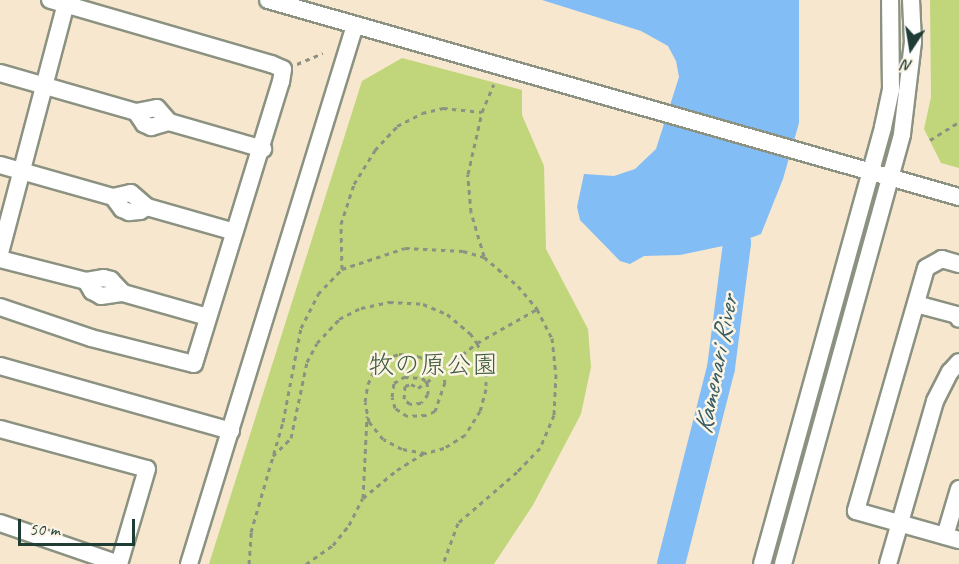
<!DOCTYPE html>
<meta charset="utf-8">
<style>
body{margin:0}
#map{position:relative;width:959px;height:564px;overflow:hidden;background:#f7e7ce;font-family:Caveat,"Klee One",sans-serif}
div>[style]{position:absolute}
.green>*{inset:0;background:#c1d67a}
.water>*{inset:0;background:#83bdf5}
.river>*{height:28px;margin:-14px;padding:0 14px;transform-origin:14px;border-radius:14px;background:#83bdf5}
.path>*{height:3px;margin-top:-1.5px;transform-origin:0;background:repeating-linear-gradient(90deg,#8b9281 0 4.5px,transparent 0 9px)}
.roads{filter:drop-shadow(2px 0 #8b9281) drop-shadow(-2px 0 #8b9281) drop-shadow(0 2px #8b9281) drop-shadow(0 -2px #8b9281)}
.minor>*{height:16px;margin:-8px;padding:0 8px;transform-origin:8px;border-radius:8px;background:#fff}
span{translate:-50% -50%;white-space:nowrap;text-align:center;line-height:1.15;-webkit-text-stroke:5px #fcf5e5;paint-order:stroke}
.park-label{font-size:26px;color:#3f5c42}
.water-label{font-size:27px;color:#385d64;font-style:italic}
.north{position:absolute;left:881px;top:18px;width:60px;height:60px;-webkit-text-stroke:4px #fcf5e5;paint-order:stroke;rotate:192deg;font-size:16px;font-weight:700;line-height:24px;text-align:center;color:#1f3d34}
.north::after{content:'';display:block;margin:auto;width:21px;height:27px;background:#1f3d34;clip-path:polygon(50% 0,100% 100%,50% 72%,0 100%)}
.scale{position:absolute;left:18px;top:519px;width:117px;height:27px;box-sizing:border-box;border:3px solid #1f3d34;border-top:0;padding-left:8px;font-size:18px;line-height:21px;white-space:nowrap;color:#1f3d34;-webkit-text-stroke:4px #fcf5e5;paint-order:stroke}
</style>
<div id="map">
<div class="green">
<div style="clip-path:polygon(930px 0,959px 0,959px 168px,941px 163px,924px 129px,931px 97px)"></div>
<div style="clip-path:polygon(402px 58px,522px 90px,522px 115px,544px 166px,546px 249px,588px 329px,591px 367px,581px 414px,533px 505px,494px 564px,209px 564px,362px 81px)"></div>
</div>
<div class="water">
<div style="clip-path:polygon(542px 0,799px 0,799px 123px,783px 179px,761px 234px,737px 243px,680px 255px,644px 256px,630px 264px,620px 261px,580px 220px,577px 207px,584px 174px,614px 176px,635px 169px,656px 149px,679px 77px,676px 61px,668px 46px,641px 31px)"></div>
</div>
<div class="river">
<div style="left:671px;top:564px;width:202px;rotate:-75.7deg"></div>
<div style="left:721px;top:368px;width:126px;rotate:-82.7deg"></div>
<div style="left:737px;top:243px;width:40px;rotate:-115deg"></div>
</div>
<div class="path">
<div style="left:297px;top:64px;width:28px;rotate:-23deg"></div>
<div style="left:930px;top:140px;width:34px;rotate:-32deg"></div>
<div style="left:484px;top:256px;width:46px;rotate:-106.5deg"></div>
<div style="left:471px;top:212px;width:38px;rotate:-95deg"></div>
<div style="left:468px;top:174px;width:64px;rotate:-77.3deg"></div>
<div style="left:482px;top:112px;width:30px;rotate:-67deg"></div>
<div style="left:342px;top:269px;width:45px;rotate:-91.3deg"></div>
<div style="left:341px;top:224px;width:42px;rotate:-72deg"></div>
<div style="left:354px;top:184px;width:40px;rotate:-58deg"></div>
<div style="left:375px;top:150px;width:33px;rotate:-47deg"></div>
<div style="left:397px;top:126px;width:28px;rotate:-27deg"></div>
<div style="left:422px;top:113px;width:22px;rotate:-13deg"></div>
<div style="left:443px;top:108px;width:39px;rotate:6deg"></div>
<div style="left:273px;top:456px;width:25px;rotate:-45deg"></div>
<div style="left:291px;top:438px;width:78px;rotate:-78.1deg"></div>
<div style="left:307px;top:362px;width:21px;rotate:-62deg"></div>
<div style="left:317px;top:343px;width:33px;rotate:-47deg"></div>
<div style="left:339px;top:319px;width:25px;rotate:-27deg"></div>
<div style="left:361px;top:308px;width:29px;rotate:-12deg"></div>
<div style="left:389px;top:302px;width:34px;rotate:3deg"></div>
<div style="left:423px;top:304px;width:26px;rotate:23deg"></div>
<div style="left:447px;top:314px;width:30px;rotate:40deg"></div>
<div style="left:470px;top:333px;width:12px;rotate:55deg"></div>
<div style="left:477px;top:343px;width:22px;rotate:66deg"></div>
<div style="left:486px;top:363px;width:26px;rotate:90deg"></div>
<div style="left:486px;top:389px;width:23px;rotate:105deg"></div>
<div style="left:480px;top:411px;width:28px;rotate:122deg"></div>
<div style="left:465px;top:435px;width:25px;rotate:148deg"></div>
<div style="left:444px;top:448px;width:20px;rotate:165deg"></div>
<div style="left:425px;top:453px;width:23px;rotate:-170deg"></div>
<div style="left:402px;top:449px;width:21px;rotate:-152deg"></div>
<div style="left:383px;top:439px;width:22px;rotate:-129deg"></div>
<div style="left:369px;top:422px;width:20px;rotate:-101deg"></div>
<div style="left:365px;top:402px;width:18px;rotate:-81deg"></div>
<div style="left:368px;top:384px;width:17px;rotate:-65deg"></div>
<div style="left:375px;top:369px;width:14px;rotate:-45deg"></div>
<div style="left:385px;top:359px;width:15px;rotate:-20deg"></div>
<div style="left:399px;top:354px;width:19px;rotate:6deg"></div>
<div style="left:418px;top:356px;width:19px;rotate:25deg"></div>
<div style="left:435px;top:364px;width:9px;rotate:49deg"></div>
<div style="left:441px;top:371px;width:12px;rotate:70deg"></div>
<div style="left:445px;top:382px;width:31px;rotate:109deg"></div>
<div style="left:435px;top:411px;width:10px;rotate:156deg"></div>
<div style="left:426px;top:415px;width:19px;rotate:177deg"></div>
<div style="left:407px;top:416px;width:14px;rotate:-146deg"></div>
<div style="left:395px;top:408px;width:11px;rotate:-105deg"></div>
<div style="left:392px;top:397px;width:14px;rotate:-82deg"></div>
<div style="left:394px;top:383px;width:12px;rotate:-31deg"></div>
<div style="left:404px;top:377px;width:18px;rotate:3deg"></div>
<div style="left:422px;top:378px;width:6px;rotate:39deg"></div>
<div style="left:427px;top:382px;width:12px;rotate:85deg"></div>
<div style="left:428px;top:394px;width:11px;rotate:128deg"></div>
<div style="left:421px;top:403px;width:11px;rotate:175deg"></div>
<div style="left:410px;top:404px;width:8px;rotate:-140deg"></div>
<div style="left:404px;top:399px;width:13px;rotate:-86deg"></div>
<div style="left:405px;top:386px;width:6px;rotate:-18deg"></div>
<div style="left:411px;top:384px;width:8px;rotate:30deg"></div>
<div style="left:418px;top:388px;width:11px;rotate:-34deg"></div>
<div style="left:427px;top:382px;width:18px;rotate:-38deg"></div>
<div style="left:441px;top:371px;width:46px;rotate:-37.9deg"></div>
<div style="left:477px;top:343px;width:69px;rotate:-29.5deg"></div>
<div style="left:363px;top:498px;width:82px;rotate:-87.2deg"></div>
<div style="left:249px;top:564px;width:32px;rotate:-86deg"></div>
<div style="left:251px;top:532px;width:115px;rotate:-73.8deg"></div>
<div style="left:283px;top:422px;width:96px;rotate:-79.2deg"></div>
<div style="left:301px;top:328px;width:38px;rotate:-63deg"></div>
<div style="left:318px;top:294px;width:35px;rotate:-46deg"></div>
<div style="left:342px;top:269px;width:66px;rotate:-18.4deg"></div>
<div style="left:405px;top:248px;width:58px;rotate:3deg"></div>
<div style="left:463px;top:251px;width:22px;rotate:16deg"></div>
<div style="left:484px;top:257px;width:45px;rotate:40.5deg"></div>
<div style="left:518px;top:286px;width:30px;rotate:50deg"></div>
<div style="left:537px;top:309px;width:33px;rotate:63deg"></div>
<div style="left:552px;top:338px;width:36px;rotate:84deg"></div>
<div style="left:556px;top:374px;width:41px;rotate:92.8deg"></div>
<div style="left:554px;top:415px;width:36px;rotate:113deg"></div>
<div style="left:540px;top:448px;width:33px;rotate:134deg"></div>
<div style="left:517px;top:472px;width:78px;rotate:139.2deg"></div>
<div style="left:458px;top:523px;width:44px;rotate:110.1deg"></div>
<div style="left:306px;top:564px;width:33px;rotate:-35deg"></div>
<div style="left:333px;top:545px;width:26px;rotate:-51deg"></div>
<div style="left:349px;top:525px;width:30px;rotate:-63deg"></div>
<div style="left:363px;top:498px;width:44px;rotate:-39.5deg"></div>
<div style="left:397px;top:470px;width:31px;rotate:-32deg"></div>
</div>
<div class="roads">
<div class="minor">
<div style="left:268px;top:0;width:719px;rotate:15.91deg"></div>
<div style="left:0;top:73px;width:141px;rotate:16deg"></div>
<div style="left:136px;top:112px;width:21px;rotate:-11deg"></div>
<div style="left:157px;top:108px;width:18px;rotate:49deg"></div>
<div style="left:169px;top:122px;width:98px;rotate:16deg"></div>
<div style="left:136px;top:112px;width:14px;rotate:56deg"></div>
<div style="left:144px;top:124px;width:8px;rotate:23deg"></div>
<div style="left:151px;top:127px;width:19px;rotate:-16deg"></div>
<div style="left:0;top:165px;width:117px;rotate:15.8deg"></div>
<div style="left:113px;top:197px;width:18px;rotate:-13deg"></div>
<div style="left:131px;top:193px;width:21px;rotate:41deg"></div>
<div style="left:147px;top:207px;width:91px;rotate:15.9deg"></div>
<div style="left:113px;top:197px;width:15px;rotate:53deg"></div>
<div style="left:122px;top:209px;width:8px;rotate:23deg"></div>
<div style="left:129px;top:212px;width:11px;rotate:-5deg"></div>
<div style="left:140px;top:211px;width:8px;rotate:-30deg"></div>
<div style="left:0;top:253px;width:262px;rotate:-75.2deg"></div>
<div style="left:0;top:259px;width:89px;rotate:14.3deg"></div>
<div style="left:959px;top:264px;width:18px;rotate:-164deg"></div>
<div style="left:942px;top:259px;width:18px;rotate:151deg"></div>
<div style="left:926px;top:268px;width:253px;rotate:106.1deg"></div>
<div style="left:856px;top:511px;width:107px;rotate:15.7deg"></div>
<div style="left:123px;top:293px;width:18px;rotate:-133deg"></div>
<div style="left:111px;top:280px;width:7px;rotate:-164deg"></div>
<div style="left:104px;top:278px;width:18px;rotate:171deg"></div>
<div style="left:86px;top:281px;width:12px;rotate:59deg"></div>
<div style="left:92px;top:291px;width:10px;rotate:29deg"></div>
<div style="left:101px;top:296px;width:22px;rotate:-8deg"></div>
<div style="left:123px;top:293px;width:88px;rotate:15.8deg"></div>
<div style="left:916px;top:304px;width:42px;rotate:15deg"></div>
<div style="left:957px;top:315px;width:4px;rotate:63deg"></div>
<div style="left:0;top:307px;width:96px;rotate:18.8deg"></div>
<div style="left:91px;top:338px;width:106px;rotate:14.2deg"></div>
<div style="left:194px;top:364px;width:295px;rotate:-72.9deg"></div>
<div style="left:281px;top:82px;width:13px;rotate:-81deg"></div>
<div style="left:283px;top:69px;width:13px;rotate:-157deg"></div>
<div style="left:271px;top:64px;width:230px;rotate:-163.8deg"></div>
<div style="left:0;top:366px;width:240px;rotate:15.7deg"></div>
<div style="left:0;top:429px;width:152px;rotate:15.2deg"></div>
<div style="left:147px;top:469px;width:99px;rotate:106.4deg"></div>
<div style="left:0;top:523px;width:126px;rotate:19deg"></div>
<div style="left:945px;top:536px;width:49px;rotate:-73.4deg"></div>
<div style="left:189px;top:564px;width:564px;rotate:-72.88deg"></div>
<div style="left:762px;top:564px;width:453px;rotate:-74.5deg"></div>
<div style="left:883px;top:127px;width:38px;rotate:-78deg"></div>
<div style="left:891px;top:90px;width:90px;rotate:-90.6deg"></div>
<div style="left:783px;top:564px;width:446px;rotate:-74.5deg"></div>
<div style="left:902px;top:134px;width:93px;rotate:-83.2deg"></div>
<div style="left:913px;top:42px;width:42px;rotate:-92.7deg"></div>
<div style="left:888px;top:564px;width:170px;rotate:-73.9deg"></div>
<div style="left:935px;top:401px;width:33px;rotate:-63deg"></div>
<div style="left:950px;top:372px;width:13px;rotate:-48deg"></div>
</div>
</div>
<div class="park-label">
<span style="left:433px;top:365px">牧の原公園</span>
</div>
<div class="water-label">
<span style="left:716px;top:365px;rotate:-79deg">Kamenari River</span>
</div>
<div class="north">N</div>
<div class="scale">50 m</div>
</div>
